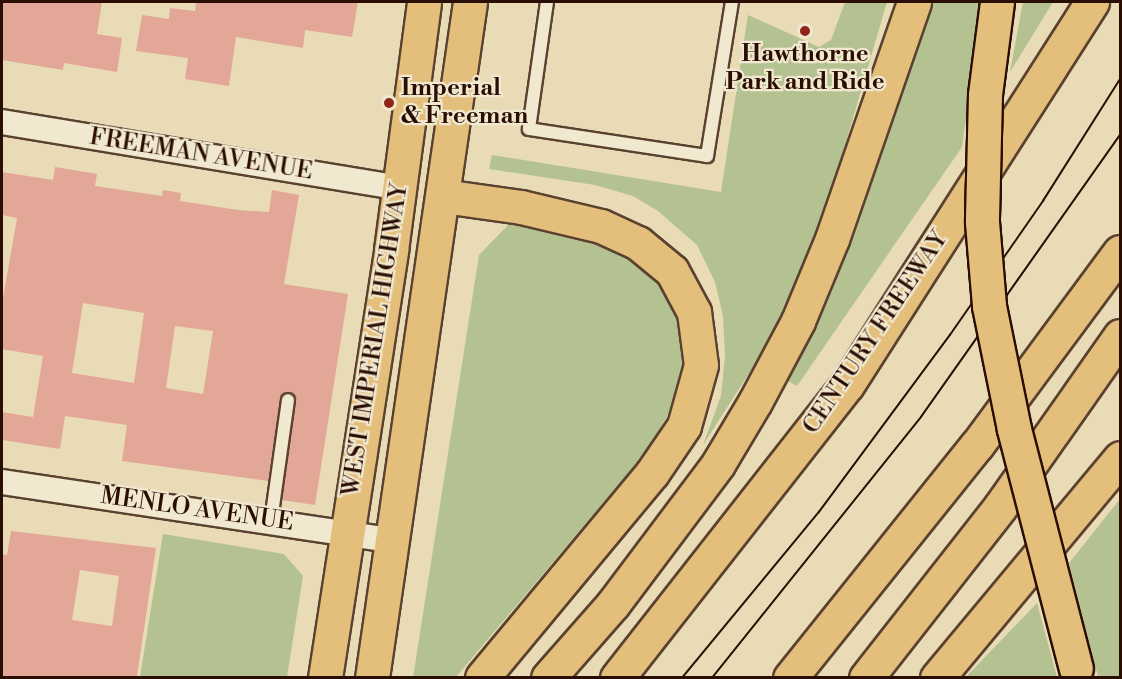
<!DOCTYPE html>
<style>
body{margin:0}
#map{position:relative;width:1122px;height:679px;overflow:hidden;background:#e9dbb6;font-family:"Libre Bodoni",serif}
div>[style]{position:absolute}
.green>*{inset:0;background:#b4c190}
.building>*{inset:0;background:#e2a796}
.roads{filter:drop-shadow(2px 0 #5a4130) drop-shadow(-2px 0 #5a4130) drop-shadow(0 2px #5a4130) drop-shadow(0 -2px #5a4130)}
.lane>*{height:12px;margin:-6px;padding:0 6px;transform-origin:6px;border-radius:6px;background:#f1e8d0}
.street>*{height:24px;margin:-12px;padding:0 12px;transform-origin:12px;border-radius:12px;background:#f1e8d0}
.primary>*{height:33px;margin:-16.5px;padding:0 16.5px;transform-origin:16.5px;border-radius:16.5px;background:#e4be7b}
.highway>*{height:33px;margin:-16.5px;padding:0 16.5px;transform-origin:16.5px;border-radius:16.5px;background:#e4be7b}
.tram>*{height:1.5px;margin:-0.75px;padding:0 0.75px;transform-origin:0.75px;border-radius:0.75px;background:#2b0e03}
.bridges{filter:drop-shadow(2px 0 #2b0e03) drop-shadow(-2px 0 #2b0e03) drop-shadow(0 2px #2b0e03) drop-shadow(0 -2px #2b0e03)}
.highway-bridge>*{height:33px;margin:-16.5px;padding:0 16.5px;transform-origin:16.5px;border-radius:16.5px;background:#e4be7b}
.dots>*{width:16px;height:16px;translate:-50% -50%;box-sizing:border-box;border:3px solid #f1e8d0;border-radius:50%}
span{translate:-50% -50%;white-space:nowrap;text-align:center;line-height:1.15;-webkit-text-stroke:4.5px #f1e8d0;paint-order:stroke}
.poi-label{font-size:24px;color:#2b0e03;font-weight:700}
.left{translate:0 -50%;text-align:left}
.street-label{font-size:24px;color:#2b0e03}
.frame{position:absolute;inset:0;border:3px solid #2b0e03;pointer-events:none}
</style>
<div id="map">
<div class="green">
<div style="clip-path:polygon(845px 2px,887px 2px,826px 210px,800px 281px,775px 333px,703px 445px,721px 396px,725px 356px,723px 316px,715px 282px,697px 245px,658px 211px,633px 196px,595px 185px,489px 169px,492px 155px,721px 192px,748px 15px,819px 47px,831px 40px)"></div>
<div style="clip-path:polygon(933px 2px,983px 2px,962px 147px,797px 386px,784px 379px,866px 191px)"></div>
<div style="clip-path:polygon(1023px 2px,1053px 2px,1010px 72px)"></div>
<div style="clip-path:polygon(535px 222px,621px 244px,665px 282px,678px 310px,685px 373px,680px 394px,646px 452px,456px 677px,413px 678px,479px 255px,510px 223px)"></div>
<div style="clip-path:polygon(1120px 499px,1120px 677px,1098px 677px,1069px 563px)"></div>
<div style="clip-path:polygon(163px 534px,284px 554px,303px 576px,287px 677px,140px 677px)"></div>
<div style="clip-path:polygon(1037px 603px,1057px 677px,966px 677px)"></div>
</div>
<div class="building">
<div style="clip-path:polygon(2px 2px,102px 2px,97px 34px,122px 38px,117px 72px,64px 63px,63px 70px,2px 60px)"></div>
<div style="clip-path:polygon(196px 2px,358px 2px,352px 37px,305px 30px,303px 48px,236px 37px,229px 86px,185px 79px,188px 58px,136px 51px,142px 15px,169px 19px,170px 8px,195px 11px)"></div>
<div style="clip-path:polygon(evenodd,55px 167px,97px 174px,95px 186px,162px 196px,163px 190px,181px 193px,180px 201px,238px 210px,269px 212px,272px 190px,299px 195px,284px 284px,348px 294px,315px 505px,282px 500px,296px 401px,290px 392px,280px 399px,268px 481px,122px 461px,127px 425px,65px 416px,60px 449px,2px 440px,2px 412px,33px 417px,43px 356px,2px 349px,2px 304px,17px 218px,2px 215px,2px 172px,53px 180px,55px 167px,83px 303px,144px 313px,134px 383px,72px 373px,83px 303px,55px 167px,175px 326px,213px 331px,203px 394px,166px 388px,175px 326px)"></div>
<div style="clip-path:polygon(evenodd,11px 531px,156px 548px,137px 676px,2px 678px,2px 554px,7px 555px,11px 531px,80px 570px,119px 576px,112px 626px,72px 620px,80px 570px)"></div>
</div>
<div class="roads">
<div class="lane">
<div style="left:547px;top:2px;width:128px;rotate:98.1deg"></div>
<div style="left:529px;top:129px;width:180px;rotate:8.6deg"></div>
<div style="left:707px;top:156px;width:156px;rotate:-80.8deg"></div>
<div style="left:271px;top:521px;width:122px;rotate:-82deg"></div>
</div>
<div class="street">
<div style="left:2px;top:122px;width:403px;rotate:9.4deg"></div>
<div style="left:2px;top:482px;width:394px;rotate:8.5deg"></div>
</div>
<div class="primary">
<div style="left:325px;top:678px;width:433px;rotate:-81.2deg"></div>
<div style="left:391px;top:250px;width:250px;rotate:-82.4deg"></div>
<div style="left:372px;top:678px;width:683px;rotate:-81.75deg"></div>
</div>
<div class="highway">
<div style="left:443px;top:196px;width:79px;rotate:8deg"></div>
<div style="left:521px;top:207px;width:82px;rotate:13.4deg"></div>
<div style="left:601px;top:226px;width:41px;rotate:24.7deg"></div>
<div style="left:638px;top:243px;width:44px;rotate:39.5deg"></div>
<div style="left:672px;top:271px;width:47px;rotate:61.8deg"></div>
<div style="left:694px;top:312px;width:53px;rotate:82.5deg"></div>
<div style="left:701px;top:365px;width:63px;rotate:105.6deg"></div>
<div style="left:684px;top:426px;width:57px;rotate:124.2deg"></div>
<div style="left:652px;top:473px;width:266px;rotate:129.7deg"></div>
<div style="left:548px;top:678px;width:98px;rotate:-48.7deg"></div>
<div style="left:613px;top:604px;width:175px;rotate:-53.1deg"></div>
<div style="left:718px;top:464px;width:72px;rotate:-59.2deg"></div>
<div style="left:755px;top:402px;width:92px;rotate:-62deg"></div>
<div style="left:798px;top:321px;width:89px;rotate:-67.5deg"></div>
<div style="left:832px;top:239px;width:251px;rotate:-70.9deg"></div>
<div style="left:617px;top:678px;width:372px;rotate:-51.9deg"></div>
<div style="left:847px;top:385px;width:455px;rotate:-57.4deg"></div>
<div style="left:790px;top:678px;width:299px;rotate:-51.3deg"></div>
<div style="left:977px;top:445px;width:240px;rotate:-53.5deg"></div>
<div style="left:866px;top:678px;width:217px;rotate:-51.9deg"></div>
<div style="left:1000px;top:507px;width:209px;rotate:-54.9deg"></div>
<div style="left:937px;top:678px;width:286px;rotate:-50.2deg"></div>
</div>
</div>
<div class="tram">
<div style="left:682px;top:678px;width:215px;rotate:-50.5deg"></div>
<div style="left:819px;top:512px;width:220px;rotate:-53.5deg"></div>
<div style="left:950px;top:335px;width:163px;rotate:-55.2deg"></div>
<div style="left:1043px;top:201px;width:144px;rotate:-57.7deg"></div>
<div style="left:712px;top:678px;width:334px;rotate:-51.3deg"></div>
<div style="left:921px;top:417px;width:345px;rotate:-54.8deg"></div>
</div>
<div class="bridges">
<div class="highway-bridge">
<div style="left:997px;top:2px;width:94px;rotate:97.4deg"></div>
<div style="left:985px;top:95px;width:127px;rotate:91.4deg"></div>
<div style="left:982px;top:222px;width:84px;rotate:85.2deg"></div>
<div style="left:989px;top:306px;width:126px;rotate:78.5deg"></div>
<div style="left:1014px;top:429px;width:247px;rotate:75.5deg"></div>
</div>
</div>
<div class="dots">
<div style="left:805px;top:31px;background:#8f2418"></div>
<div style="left:389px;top:103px;background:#8f2418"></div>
</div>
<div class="poi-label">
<span style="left:805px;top:69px">Hawthorne<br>Park and Ride</span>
<span class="left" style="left:401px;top:103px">Imperial<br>&amp; Freeman</span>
</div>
<div class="street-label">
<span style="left:201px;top:155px;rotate:9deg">FREEMAN AVENUE</span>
<span style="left:876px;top:333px;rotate:-56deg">CENTURY FREEWAY</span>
<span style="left:376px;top:340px;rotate:-81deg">WEST IMPERIAL HIGHWAY</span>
<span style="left:197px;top:510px;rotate:8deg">MENLO AVENUE</span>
</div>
<div class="frame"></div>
</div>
